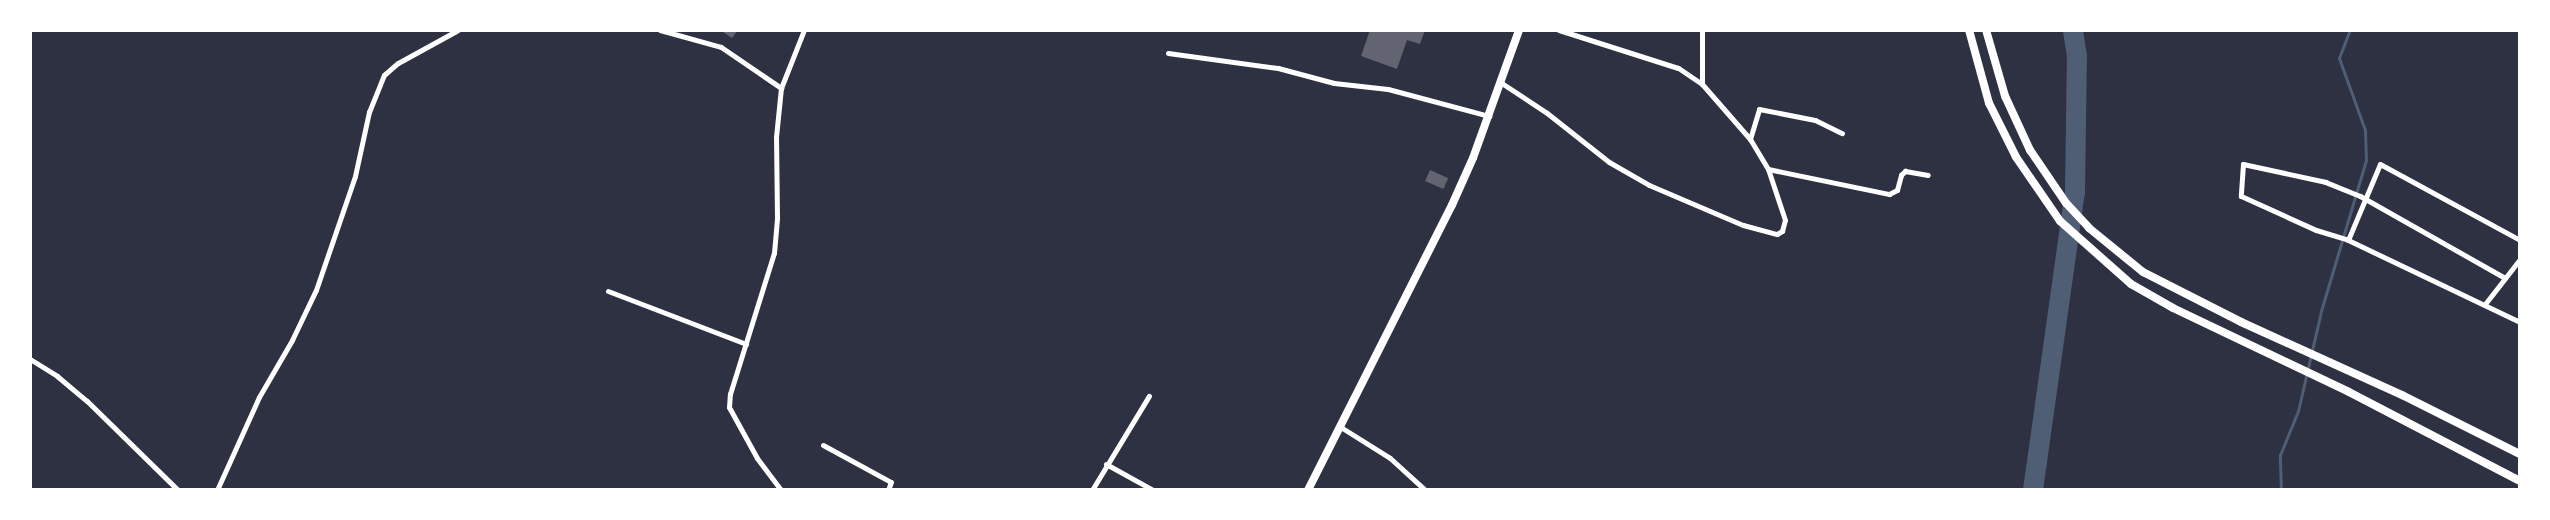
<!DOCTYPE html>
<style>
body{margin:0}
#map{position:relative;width:2550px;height:520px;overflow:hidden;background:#2d3142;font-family:"Noto Serif",serif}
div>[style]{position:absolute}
.stream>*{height:3px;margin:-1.5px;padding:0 1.5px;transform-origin:1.5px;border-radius:1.5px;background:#4f5d75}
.river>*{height:20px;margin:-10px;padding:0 10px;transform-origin:10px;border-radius:10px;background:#4f5d75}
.building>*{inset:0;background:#626471;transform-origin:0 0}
.minor>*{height:5px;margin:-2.5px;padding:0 2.5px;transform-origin:2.5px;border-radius:2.5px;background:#fff}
.secondary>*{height:8px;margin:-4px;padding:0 4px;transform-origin:4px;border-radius:4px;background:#fff}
.trunk>*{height:8px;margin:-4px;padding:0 4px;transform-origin:4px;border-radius:4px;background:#fff}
span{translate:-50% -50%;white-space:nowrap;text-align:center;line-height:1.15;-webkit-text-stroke:5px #fff;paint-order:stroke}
.frame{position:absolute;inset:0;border:32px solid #fff;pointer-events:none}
</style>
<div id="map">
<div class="stream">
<div style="left:2281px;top:490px;width:35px;rotate:-92deg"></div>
<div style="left:2280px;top:455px;width:48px;rotate:-67.8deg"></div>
<div style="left:2298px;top:411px;width:103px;rotate:-77deg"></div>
<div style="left:2321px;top:311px;width:158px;rotate:-73.4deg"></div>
<div style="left:2366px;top:160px;width:30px;rotate:-92deg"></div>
<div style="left:2365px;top:130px;width:77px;rotate:-109.9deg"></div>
<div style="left:2339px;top:58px;width:30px;rotate:-69deg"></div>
</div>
<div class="river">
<div style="left:2033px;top:490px;width:300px;rotate:-82deg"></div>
<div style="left:2075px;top:193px;width:137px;rotate:-89.2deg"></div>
<div style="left:2077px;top:56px;width:26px;rotate:-99deg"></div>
</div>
<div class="building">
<div style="clip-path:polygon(724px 30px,738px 30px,732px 38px,723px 32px)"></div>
<div style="clip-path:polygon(1370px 30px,1425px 30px,1420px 44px,1407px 40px,1397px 69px,1361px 56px)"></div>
<div style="left:1430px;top:170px;width:20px;height:12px;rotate:24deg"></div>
</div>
<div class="minor">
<div style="left:660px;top:30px;width:63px;rotate:15.6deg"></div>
<div style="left:721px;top:47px;width:73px;rotate:34.3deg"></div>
<div style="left:1702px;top:30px;width:54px;rotate:90deg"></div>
<div style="left:1168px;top:53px;width:111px;rotate:7.8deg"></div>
<div style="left:1278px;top:68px;width:58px;rotate:15deg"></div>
<div style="left:1334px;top:83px;width:54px;rotate:6.3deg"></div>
<div style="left:1388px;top:89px;width:105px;rotate:15deg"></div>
<div style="left:1500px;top:82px;width:56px;rotate:33.4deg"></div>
<div style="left:1547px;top:113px;width:79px;rotate:38.3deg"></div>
<div style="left:1609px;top:162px;width:46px;rotate:29.9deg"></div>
<div style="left:1649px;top:185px;width:102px;rotate:23.1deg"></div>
<div style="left:1743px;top:225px;width:35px;rotate:15deg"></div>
<div style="left:1777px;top:234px;width:6px;rotate:-31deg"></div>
<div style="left:1782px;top:231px;width:11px;rotate:-75deg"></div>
<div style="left:1785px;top:220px;width:54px;rotate:-108.4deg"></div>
<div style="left:1768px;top:169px;width:35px;rotate:-121deg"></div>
<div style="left:1750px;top:139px;width:73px;rotate:-131.1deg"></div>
<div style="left:1702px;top:84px;width:29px;rotate:-146deg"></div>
<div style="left:1678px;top:68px;width:125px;rotate:-162.3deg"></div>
<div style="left:1750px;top:139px;width:31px;rotate:-73deg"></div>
<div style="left:1759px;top:109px;width:57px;rotate:11.1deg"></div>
<div style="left:1815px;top:120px;width:30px;rotate:26deg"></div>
<div style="left:1768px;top:169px;width:124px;rotate:11.7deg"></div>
<div style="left:1889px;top:194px;width:9px;rotate:-27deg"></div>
<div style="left:1897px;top:190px;width:16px;rotate:-75deg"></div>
<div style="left:1901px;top:175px;width:6px;rotate:-45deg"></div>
<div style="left:1905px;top:171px;width:23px;rotate:10deg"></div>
<div style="left:2348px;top:240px;width:82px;rotate:-67.2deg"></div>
<div style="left:2380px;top:164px;width:159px;rotate:28.5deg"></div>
<div style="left:2505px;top:278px;width:167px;rotate:-150.5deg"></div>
<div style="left:2360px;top:196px;width:37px;rotate:-158deg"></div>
<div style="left:2326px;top:182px;width:85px;rotate:-167.8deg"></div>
<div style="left:2243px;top:164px;width:32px;rotate:94deg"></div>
<div style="left:2241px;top:196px;width:82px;rotate:24.4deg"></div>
<div style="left:2316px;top:230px;width:34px;rotate:17deg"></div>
<div style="left:2348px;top:240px;width:191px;rotate:25.5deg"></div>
<div style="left:608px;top:291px;width:148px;rotate:21deg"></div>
<div style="left:2485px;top:304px;width:57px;rotate:-52.1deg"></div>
<div style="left:30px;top:359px;width:32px;rotate:32deg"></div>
<div style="left:57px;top:376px;width:39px;rotate:40deg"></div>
<div style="left:87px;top:401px;width:127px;rotate:44.4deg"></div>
<div style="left:1339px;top:426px;width:60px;rotate:32.1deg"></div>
<div style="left:1390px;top:458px;width:47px;rotate:42.4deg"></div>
<div style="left:823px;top:445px;width:77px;rotate:28.6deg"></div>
<div style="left:891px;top:482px;width:9px;rotate:111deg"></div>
<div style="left:1106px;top:464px;width:54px;rotate:29deg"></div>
<div style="left:217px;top:490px;width:102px;rotate:-65.7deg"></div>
<div style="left:259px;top:397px;width:66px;rotate:-59.9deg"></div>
<div style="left:292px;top:340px;width:55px;rotate:-64.4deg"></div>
<div style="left:316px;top:290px;width:120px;rotate:-71.1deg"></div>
<div style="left:355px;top:176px;width:66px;rotate:-77.7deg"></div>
<div style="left:369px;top:112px;width:40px;rotate:-68deg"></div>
<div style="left:384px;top:75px;width:18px;rotate:-41deg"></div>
<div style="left:398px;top:63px;width:68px;rotate:-28.8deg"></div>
<div style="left:781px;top:490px;width:40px;rotate:-127deg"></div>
<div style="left:757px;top:458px;width:58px;rotate:-118.8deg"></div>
<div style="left:729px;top:407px;width:13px;rotate:-86deg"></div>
<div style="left:730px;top:394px;width:148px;rotate:-72.7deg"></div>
<div style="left:774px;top:253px;width:36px;rotate:-85deg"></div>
<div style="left:777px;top:217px;width:80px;rotate:-90.7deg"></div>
<div style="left:776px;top:137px;width:49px;rotate:-84.2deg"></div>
<div style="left:781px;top:88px;width:62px;rotate:-68.4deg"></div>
<div style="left:1092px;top:490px;width:110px;rotate:-58.8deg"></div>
</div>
<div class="secondary">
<div style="left:1969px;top:30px;width:76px;rotate:74.7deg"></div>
<div style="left:1989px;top:103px;width:60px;rotate:63.4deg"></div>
<div style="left:2016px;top:157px;width:78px;rotate:55.5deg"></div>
<div style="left:2060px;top:221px;width:95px;rotate:41.6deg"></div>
<div style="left:2131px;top:284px;width:48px;rotate:29.7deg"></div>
<div style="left:2173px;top:308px;width:195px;rotate:25.5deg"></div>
<div style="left:2349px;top:392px;width:193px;rotate:27.5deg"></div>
<div style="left:1986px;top:30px;width:69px;rotate:73.9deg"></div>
<div style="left:2005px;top:96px;width:60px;rotate:65.2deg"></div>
<div style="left:2030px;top:150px;width:64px;rotate:55.8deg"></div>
<div style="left:2066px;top:203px;width:34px;rotate:47deg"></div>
<div style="left:2089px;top:228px;width:70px;rotate:39.2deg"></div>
<div style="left:2143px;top:272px;width:110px;rotate:27deg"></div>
<div style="left:2241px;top:322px;width:177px;rotate:24.4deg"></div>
<div style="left:2402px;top:395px;width:132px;rotate:26.6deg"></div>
</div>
<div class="trunk">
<div style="left:1308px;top:490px;width:319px;rotate:-63.2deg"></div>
<div style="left:1452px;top:205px;width:51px;rotate:-65.9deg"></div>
<div style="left:1473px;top:158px;width:136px;rotate:-70.2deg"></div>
</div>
<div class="frame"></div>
</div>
